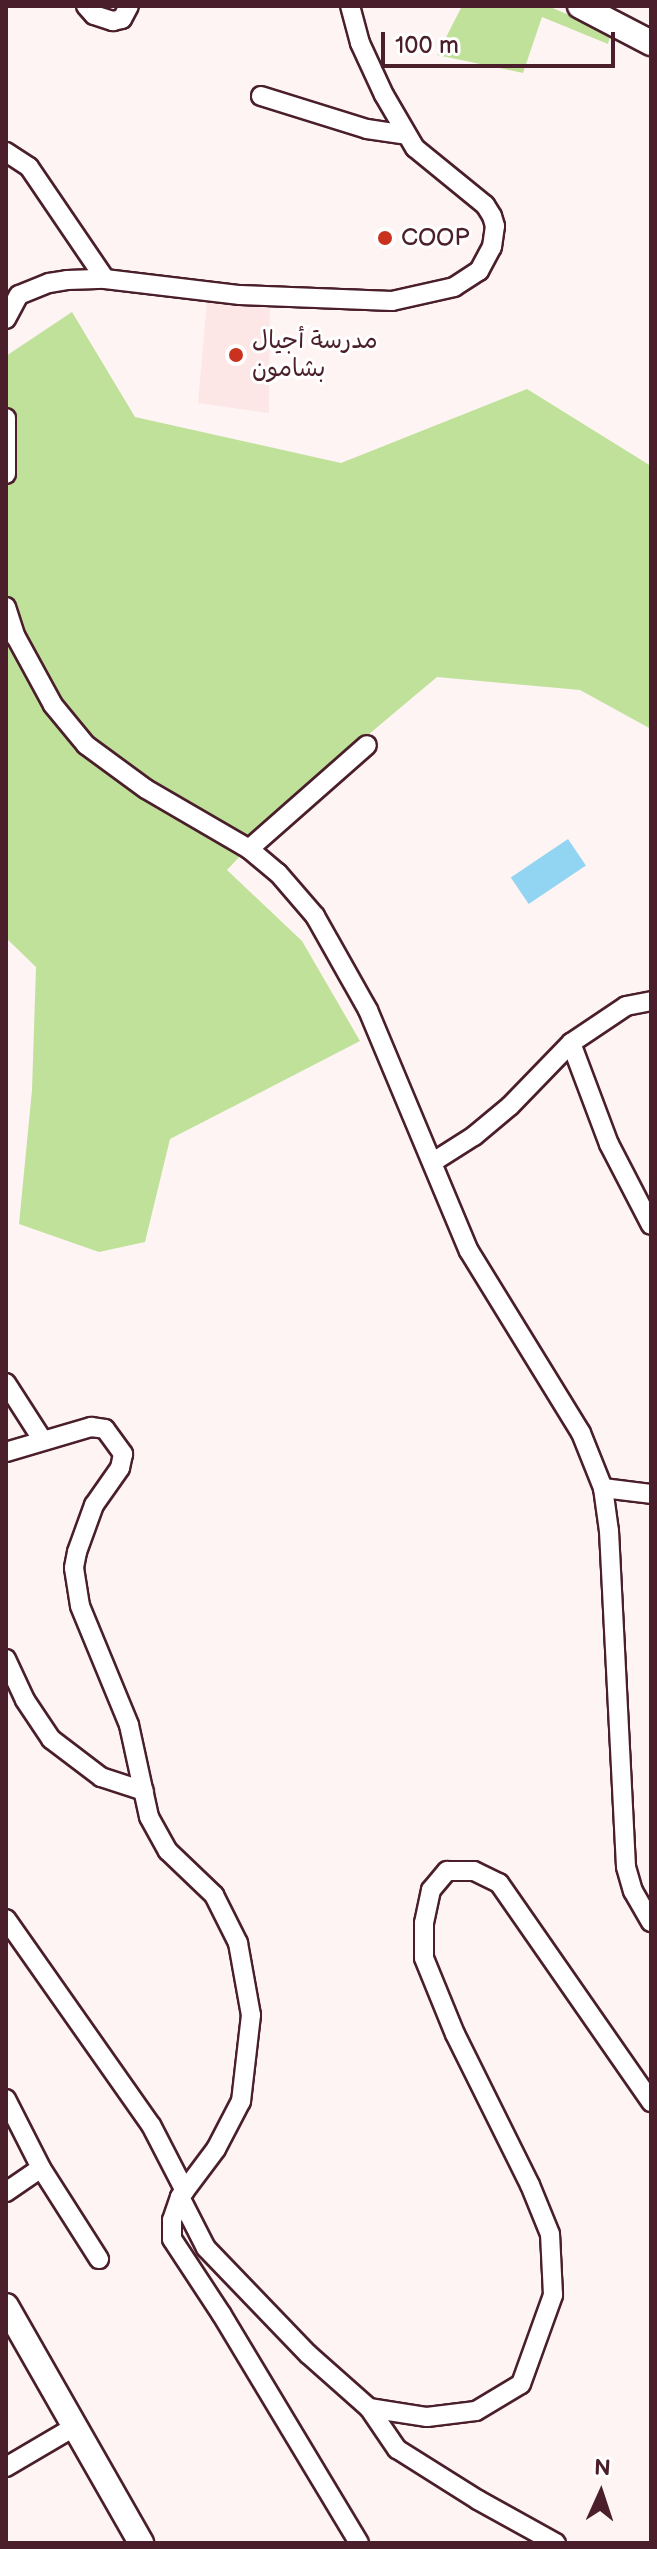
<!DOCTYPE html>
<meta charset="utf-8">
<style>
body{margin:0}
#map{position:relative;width:657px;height:2549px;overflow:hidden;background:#fef4f4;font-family:"Balsamiq Sans","Playpen Sans Arabic",sans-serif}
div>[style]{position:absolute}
.built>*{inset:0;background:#fde7e6}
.green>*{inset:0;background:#c0e19a}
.water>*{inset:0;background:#91d5f3;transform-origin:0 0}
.roads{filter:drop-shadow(2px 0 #4a1f2b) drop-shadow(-2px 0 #4a1f2b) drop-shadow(0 2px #4a1f2b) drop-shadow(0 -2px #4a1f2b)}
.minor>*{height:18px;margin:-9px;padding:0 9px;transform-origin:9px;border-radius:9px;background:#fff}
.major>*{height:24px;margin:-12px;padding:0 12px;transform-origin:12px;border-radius:12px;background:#fff}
.dots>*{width:22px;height:22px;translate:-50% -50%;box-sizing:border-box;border:4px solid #fff;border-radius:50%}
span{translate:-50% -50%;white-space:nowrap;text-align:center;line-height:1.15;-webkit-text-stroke:6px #fff;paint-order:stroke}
.poi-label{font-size:24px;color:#4a1f2b}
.left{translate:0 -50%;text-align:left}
.frame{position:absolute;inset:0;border:8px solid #4a1f2b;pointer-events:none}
.north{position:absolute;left:561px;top:2453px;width:80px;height:80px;-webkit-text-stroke:6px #fff;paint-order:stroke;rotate:3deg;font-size:22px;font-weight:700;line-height:32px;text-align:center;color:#4a1f2b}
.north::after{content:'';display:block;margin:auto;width:28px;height:36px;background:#4a1f2b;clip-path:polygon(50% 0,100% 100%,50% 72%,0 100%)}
.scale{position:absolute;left:381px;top:32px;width:234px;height:36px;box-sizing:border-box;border:4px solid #4a1f2b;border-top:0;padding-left:10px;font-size:24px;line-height:28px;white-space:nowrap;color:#4a1f2b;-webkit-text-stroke:6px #fff;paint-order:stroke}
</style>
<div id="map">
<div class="built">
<div style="clip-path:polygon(207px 301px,270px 306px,269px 413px,198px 403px)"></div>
</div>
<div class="green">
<div style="clip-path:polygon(462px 6px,548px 6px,611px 33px,608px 44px,542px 17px,523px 73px,437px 55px)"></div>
<div style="clip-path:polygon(72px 312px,135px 417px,341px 463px,527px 389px,651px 466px,651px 729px,580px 690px,437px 677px,300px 792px,227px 870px,302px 941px,360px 1041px,170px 1139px,145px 1242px,99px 1252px,19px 1224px,32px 1090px,36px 967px,6px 938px,6px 356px)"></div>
</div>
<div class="water">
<div style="left:568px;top:839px;width:32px;height:69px;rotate:56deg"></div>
</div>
<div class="roads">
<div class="minor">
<div style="left:86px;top:6px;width:12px;rotate:48deg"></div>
<div style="left:94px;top:15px;width:20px;rotate:18deg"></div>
<div style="left:113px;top:21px;width:9px;rotate:-13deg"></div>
<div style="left:122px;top:19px;width:15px;rotate:-62deg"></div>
<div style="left:261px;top:96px;width:111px;rotate:17.3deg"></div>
<div style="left:367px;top:129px;width:40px;rotate:8.5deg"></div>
<div style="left:6px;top:152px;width:27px;rotate:33deg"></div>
<div style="left:29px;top:167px;width:135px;rotate:55.8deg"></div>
<div style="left:6px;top:319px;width:27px;rotate:-62deg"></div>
<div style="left:19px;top:295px;width:32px;rotate:-22deg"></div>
<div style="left:49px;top:283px;width:18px;rotate:-9deg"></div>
<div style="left:67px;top:280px;width:38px;rotate:-2deg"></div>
<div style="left:105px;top:279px;width:136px;rotate:6.8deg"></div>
<div style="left:240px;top:295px;width:152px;rotate:2.3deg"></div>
<div style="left:392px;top:301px;width:64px;rotate:-12.7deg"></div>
<div style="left:454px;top:287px;width:30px;rotate:-33deg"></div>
<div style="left:479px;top:271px;width:27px;rotate:-62deg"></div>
<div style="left:492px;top:247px;width:21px;rotate:-82deg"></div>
<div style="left:495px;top:226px;width:10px;rotate:-107deg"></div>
<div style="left:492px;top:216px;width:13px;rotate:-122deg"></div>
<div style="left:485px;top:205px;width:90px;rotate:-140.8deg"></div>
<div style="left:415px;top:148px;width:61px;rotate:-120.3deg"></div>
<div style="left:384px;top:95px;width:57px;rotate:-114.8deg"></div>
<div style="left:360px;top:43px;width:38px;rotate:-105deg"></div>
<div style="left:6px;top:418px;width:56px;rotate:90deg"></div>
<div style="left:6px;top:607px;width:32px;rotate:72deg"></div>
<div style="left:16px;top:637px;width:77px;rotate:61.4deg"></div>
<div style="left:53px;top:705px;width:52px;rotate:50.5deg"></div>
<div style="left:86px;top:745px;width:74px;rotate:36.3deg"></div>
<div style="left:146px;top:789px;width:119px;rotate:30.2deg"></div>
<div style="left:249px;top:849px;width:38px;rotate:40deg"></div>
<div style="left:278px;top:873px;width:57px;rotate:49.3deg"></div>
<div style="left:315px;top:916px;width:108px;rotate:60.6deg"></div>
<div style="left:368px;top:1010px;width:261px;rotate:67.3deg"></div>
<div style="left:469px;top:1251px;width:214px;rotate:58.4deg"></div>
<div style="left:581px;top:1433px;width:59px;rotate:68.2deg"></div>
<div style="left:603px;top:1488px;width:43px;rotate:82.1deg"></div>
<div style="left:609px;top:1531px;width:336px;rotate:87.1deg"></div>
<div style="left:626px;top:1867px;width:25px;rotate:74deg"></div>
<div style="left:633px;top:1891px;width:36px;rotate:60deg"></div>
<div style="left:249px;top:849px;width:157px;rotate:-41.4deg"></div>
<div style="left:571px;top:1043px;width:108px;rotate:69.4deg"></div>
<div style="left:609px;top:1144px;width:91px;rotate:62.6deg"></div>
<div style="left:433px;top:1162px;width:49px;rotate:-32.4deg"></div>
<div style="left:474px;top:1136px;width:47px;rotate:-39.8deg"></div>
<div style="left:510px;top:1106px;width:88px;rotate:-45.9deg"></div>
<div style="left:571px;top:1043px;width:66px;rotate:-33.9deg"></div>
<div style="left:626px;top:1006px;width:25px;rotate:-11deg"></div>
<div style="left:6px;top:1383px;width:67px;rotate:57.3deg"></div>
<div style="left:6px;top:1452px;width:89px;rotate:-16.4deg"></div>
<div style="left:91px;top:1427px;width:14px;rotate:8deg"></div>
<div style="left:105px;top:1429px;width:31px;rotate:54deg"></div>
<div style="left:123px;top:1454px;width:14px;rotate:102deg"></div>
<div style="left:120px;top:1468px;width:45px;rotate:125.1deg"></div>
<div style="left:94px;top:1505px;width:50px;rotate:109.9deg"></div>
<div style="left:77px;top:1552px;width:16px;rotate:101deg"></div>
<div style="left:74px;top:1568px;width:38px;rotate:81deg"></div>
<div style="left:80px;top:1606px;width:129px;rotate:67.6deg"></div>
<div style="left:129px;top:1725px;width:94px;rotate:77.7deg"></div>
<div style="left:149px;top:1817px;width:39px;rotate:61deg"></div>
<div style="left:168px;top:1851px;width:64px;rotate:43.7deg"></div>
<div style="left:214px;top:1895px;width:54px;rotate:63.4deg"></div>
<div style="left:238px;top:1943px;width:73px;rotate:79.8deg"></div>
<div style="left:251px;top:2015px;width:87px;rotate:96.6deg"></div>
<div style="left:241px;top:2101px;width:54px;rotate:117.5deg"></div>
<div style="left:216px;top:2149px;width:60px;rotate:126.9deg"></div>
<div style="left:180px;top:2197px;width:24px;rotate:109deg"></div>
<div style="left:172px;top:2220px;width:19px;rotate:90deg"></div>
<div style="left:172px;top:2239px;width:91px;rotate:56.7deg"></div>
<div style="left:222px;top:2315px;width:266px;rotate:59deg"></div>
<div style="left:603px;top:1488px;width:48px;rotate:7.1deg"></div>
<div style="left:6px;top:1659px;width:45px;rotate:65.1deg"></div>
<div style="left:25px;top:1700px;width:47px;rotate:56.3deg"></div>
<div style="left:51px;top:1739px;width:63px;rotate:37.2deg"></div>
<div style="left:101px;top:1777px;width:45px;rotate:18deg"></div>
<div style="left:6px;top:1919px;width:252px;rotate:54.9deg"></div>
<div style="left:151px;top:2125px;width:74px;rotate:62.7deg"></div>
<div style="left:6px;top:2099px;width:77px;rotate:63.1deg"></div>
<div style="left:6px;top:2192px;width:42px;rotate:-34.4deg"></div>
<div style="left:41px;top:2168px;width:108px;rotate:57.5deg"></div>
<div style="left:180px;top:2197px;width:57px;rotate:63deg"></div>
<div style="left:206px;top:2248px;width:147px;rotate:46.1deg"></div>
<div style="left:308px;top:2354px;width:81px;rotate:41.5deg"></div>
<div style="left:369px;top:2408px;width:50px;rotate:55.7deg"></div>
<div style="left:397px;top:2449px;width:96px;rotate:32.2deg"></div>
<div style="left:478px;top:2500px;width:89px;rotate:28.9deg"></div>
<div style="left:369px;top:2408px;width:59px;rotate:8.8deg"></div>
<div style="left:427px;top:2417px;width:49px;rotate:-7deg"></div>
<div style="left:476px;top:2411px;width:52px;rotate:-31deg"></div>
<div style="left:521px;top:2384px;width:95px;rotate:-70.2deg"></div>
<div style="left:553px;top:2295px;width:61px;rotate:-92.8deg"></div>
<div style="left:550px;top:2234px;width:53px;rotate:-112.2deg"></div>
<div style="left:530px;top:2185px;width:169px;rotate:-116.4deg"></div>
<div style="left:455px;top:2034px;width:82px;rotate:-112.2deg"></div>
<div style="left:424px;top:1958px;width:35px;rotate:-90deg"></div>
<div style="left:424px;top:1923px;width:34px;rotate:-78deg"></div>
<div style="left:431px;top:1890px;width:25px;rotate:-50deg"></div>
<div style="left:447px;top:1871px;width:27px"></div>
<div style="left:474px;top:1871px;width:28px;rotate:26deg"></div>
<div style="left:499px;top:1883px;width:267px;rotate:55.2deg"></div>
<div style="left:6px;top:2467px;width:79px;rotate:-30.5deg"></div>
</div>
<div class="major">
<div style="left:580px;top:6px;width:80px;rotate:27.5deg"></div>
<div style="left:6px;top:2306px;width:273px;rotate:60.3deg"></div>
</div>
</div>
<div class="dots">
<div style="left:385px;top:238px;background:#c8321e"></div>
<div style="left:236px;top:355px;background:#c8321e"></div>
</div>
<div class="poi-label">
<span class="left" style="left:401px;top:238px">COOP</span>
<span class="left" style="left:252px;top:355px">مدرسة أجيال<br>بشامون</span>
</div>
<div class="frame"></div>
<div class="north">N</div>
<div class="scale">100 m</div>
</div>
